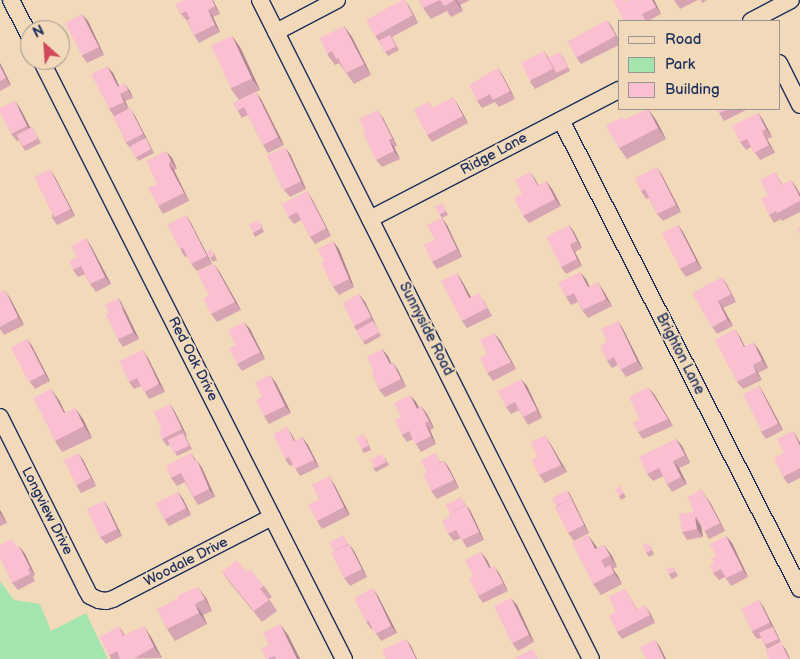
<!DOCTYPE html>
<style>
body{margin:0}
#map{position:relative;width:800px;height:659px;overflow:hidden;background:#f2d9b9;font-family:"Balsamiq Sans",sans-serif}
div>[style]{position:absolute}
.green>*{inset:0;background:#a4e5af}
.roads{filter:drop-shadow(1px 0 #1b2f5e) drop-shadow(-1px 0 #1b2f5e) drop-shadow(0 1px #1b2f5e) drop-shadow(0 -1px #1b2f5e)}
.minor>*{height:16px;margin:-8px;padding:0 8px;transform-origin:8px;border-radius:8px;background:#f2d9b9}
.wall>*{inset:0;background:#d7a4b3}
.shaded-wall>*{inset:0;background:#af8692}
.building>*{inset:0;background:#fabfd0;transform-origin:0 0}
span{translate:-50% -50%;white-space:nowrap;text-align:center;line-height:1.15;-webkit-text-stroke:4px #f2d9b9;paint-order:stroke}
.street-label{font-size:14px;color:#1b2f5e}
.legend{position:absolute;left:618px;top:20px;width:162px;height:90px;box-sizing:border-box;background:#f2d9b9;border:1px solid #9c9595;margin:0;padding:6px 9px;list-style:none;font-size:15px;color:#1b2f5e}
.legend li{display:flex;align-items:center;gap:10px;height:25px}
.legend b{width:25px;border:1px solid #9c9595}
.north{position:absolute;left:20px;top:20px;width:50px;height:50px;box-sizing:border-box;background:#f2d9b9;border:1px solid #9c9595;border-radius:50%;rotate:334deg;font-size:14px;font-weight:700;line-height:20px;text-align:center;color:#1b2f5e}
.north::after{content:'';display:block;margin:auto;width:18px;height:22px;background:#d1495b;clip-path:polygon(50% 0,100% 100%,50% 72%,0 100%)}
</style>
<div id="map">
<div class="green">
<div style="clip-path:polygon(0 581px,14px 600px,40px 604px,51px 631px,86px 613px,108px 659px,0 659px)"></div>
</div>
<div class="roads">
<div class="minor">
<div style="left:11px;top:0;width:42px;rotate:62.8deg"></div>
<div style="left:260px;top:0;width:737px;rotate:63.33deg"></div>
<div style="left:751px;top:21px;width:45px;rotate:-27.7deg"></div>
<div style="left:276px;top:32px;width:69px;rotate:-27.7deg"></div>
<div style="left:41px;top:60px;width:671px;rotate:63.17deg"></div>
<div style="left:779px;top:63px;width:47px;rotate:63.4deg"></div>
<div style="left:561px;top:120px;width:526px;rotate:63deg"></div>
<div style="left:370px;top:219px;width:280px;rotate:-27.4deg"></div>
<div style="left:0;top:417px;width:192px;rotate:63.4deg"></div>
<div style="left:86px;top:589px;width:8px;rotate:60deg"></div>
<div style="left:90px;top:596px;width:10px;rotate:24deg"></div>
<div style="left:99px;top:600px;width:7px;rotate:8deg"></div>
<div style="left:106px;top:601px;width:7px;rotate:-16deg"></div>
<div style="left:113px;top:599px;width:179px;rotate:-27.3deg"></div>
</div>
</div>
<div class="wall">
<div style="clip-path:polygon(213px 0,220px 14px,213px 17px,220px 32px,199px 43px,194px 35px,187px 21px,181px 14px,176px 4px)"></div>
<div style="clip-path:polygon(419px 0,470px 0,460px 5px,463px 11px,451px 17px,447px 11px,431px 19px,423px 8px)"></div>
<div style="clip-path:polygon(654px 0,661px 14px,648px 21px,624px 21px,626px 1px)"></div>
<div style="clip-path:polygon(674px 0,698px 0,680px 9px)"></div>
<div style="clip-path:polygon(701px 0,707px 0,702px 3px)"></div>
<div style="clip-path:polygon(409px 6px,418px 23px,392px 37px,399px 50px,388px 56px,380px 43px,375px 36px)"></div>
<div style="clip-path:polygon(607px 20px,612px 27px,619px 40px,619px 45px,581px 64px,576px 57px)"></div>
<div style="clip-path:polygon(88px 21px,104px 55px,87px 63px,82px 56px)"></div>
<div style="clip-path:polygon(344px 26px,352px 37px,371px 75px,354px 84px,339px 63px,335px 65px,327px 54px)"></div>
<div style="clip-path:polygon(232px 36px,240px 47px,260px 90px,239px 100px,231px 89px)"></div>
<div style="clip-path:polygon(544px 51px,549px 58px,563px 56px,570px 71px,535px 89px,530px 82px)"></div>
<div style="clip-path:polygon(0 63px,11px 85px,0 91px)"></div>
<div style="clip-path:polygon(498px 68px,503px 76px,515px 99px,499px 107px,495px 102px,482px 108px,477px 101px)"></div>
<div style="clip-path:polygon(113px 73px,119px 86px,130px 91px,133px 98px,125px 101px,129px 109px,135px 116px,154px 153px,138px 161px,132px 150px,126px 143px,114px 116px,109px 109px)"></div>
<div style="clip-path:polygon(261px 99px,284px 145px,268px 153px,263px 145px,248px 115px,242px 118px,233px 103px)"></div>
<div style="clip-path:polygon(428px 102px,432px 108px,458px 105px,468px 123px,432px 142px,427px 135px)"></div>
<div style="clip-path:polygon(20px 108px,30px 128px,32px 127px,41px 143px,25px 151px,19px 140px,17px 141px,11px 134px)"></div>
<div style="clip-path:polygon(648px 109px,656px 120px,666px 139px,627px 159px,619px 148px,624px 120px)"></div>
<div style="clip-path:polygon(717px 109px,748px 109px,724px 121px)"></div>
<div style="clip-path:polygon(758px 113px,763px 120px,772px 137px,767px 139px,775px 153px,760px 160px,751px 147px,746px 150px,740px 142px)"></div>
<div style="clip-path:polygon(383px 118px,397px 146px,394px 147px,400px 159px,382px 167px,376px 160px,366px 132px)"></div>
<div style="clip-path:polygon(290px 154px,306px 189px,290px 197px,284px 190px)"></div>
<div style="clip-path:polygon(172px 158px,177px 169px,174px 170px,189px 201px,163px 214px,158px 206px,157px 184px)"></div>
<div style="clip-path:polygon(657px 167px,662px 175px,681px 212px,663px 221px,657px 214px,649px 198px,646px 199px,641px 191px)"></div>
<div style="clip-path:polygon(530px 172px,539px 186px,546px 181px,552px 189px,561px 206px,529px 223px,523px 216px,522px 194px)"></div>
<div style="clip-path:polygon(775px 172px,783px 185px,791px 180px,797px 188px,800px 194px,800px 212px,782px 221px,781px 219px,774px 223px,769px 215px,768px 195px)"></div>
<div style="clip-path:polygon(55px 177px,75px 216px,57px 225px,52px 218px)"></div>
<div style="clip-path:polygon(307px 191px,312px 199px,331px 236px,315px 244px,310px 237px,301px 220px,294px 224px,288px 217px)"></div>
<div style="clip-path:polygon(442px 203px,448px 215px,442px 218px,447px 225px,462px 257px,437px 269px,432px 262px,435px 240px,442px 218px,439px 214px)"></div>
<div style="clip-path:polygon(186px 215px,191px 223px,212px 264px,197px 271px,191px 264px,187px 256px,185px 257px,180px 249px)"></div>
<div style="clip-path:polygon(261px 224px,264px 232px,255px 237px,253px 233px)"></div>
<div style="clip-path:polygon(569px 225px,574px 232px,582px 248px,575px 252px,582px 266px,566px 274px,561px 267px)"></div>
<div style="clip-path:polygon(678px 225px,683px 232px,702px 269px,686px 277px,680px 269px)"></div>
<div style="clip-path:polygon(86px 238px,91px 246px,111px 284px,96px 292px,90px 284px,85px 274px,78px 277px,73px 270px,77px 257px)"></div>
<div style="clip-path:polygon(339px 249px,354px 287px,339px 295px,333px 287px,324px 261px)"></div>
<div style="clip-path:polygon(214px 253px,217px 260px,213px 262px,210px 258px)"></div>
<div style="clip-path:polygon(219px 271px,241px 310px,217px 322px,211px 314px,209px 296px)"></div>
<div style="clip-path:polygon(457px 273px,462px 281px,471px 297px,484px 301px,492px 316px,467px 328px,462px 321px)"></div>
<div style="clip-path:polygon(722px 277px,727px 285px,736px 302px,723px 308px,733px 326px,717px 334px,712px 327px)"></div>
<div style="clip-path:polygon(586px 279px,589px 286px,603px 290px,612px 306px,588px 318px,582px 310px,578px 302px,571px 305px,566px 297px)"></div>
<div style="clip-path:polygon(0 292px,10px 298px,24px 325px,4px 335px,0 329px)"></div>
<div style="clip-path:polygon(359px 294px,365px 302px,381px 336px,365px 345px,354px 326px)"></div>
<div style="clip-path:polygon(118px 298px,121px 302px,139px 339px,123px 347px,118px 340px,109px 313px)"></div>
<div style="clip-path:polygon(618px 321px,623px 329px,643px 369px,626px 377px,618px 365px,612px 368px,607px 361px,607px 342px)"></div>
<div style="clip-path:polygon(250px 329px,265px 359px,242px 371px,237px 364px,236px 345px)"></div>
<div style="clip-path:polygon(494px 333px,516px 369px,493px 381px,487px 373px,487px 355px)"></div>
<div style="clip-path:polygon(740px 337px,745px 347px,759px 350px,768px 368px,758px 373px,762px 380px,743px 389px,737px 382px)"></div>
<div style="clip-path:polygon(27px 339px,32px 346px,50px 381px,35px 389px,30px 382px)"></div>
<div style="clip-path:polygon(382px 349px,388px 356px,391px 363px,393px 363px,398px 370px,406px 387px,385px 397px,379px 390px,374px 372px)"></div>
<div style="clip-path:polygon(148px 358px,165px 392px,149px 399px,141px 386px,134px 389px,129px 382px)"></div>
<div style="clip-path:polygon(276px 383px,291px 413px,269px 424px,264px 416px,262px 397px)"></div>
<div style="clip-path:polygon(527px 386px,542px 418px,528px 425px,523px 417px,519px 410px,511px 414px,506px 407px)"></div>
<div style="clip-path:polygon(759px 386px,764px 394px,783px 430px,766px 439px,761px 432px)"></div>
<div style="clip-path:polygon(654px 394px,673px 426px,643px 439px,638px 432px,639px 419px)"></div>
<div style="clip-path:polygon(59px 400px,65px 413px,83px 419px,92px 438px,62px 452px,55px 441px)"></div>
<div style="clip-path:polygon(416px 402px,418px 408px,421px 406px,427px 414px,434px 428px,430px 430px,436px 444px,421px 452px,413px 439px,407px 442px,402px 435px,401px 417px)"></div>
<div style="clip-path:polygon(170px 404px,175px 412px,187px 436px,186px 437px,192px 449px,177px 456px,170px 445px,167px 446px,162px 439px)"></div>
<div style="clip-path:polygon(793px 431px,800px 443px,800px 478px,788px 484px,783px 477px,784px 453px)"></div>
<div style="clip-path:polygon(292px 435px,295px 441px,302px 437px,308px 445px,319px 467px,300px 476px,293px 465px,290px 466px,285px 459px)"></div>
<div style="clip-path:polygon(366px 438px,371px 450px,364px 453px,362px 450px)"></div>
<div style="clip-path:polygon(676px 439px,682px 446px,690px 463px,679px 468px,687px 484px,672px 492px,667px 484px,663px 476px,653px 481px,647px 474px)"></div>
<div style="clip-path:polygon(550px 443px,567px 472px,545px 483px,539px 475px,538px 457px)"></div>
<div style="clip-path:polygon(191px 453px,202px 468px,215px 497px,198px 505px,193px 497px,185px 482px,177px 486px,171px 478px)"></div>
<div style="clip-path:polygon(435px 453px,440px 462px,444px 461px,449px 468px,459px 488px,437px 499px,431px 491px,427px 472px)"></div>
<div style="clip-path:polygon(385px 458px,389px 465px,376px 472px,373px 468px)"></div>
<div style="clip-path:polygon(83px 460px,96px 486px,81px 493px,76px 485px)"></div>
<div style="clip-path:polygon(334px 484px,350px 515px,322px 529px,317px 521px,319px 499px)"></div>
<div style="clip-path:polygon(701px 489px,711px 504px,725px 531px,709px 539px,701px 525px,701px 526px,703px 537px,687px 540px,682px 532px,694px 512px)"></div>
<div style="clip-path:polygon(567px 490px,589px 533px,574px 541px,568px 533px,556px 506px)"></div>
<div style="clip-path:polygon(622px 490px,626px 497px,621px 500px,619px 496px)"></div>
<div style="clip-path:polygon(178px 492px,183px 499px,191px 515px,169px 526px,164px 519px)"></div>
<div style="clip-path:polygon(104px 501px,109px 509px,122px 536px,106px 544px,100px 537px)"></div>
<div style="clip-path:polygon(463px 501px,471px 512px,484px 540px,467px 548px,461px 538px,454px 541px,448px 534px,450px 513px)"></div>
<div style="clip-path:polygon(0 510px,7px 523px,0 526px)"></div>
<div style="clip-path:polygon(343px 535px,348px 544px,354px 551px,367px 577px,350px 586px,344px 578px,334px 552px)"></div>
<div style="clip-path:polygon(726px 536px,732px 543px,748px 577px,731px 586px,725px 577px,719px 580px,713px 573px,714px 563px,716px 556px)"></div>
<div style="clip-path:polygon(604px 545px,612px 556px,617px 567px,613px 569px,622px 584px,601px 595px,593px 584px,596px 546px,597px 548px)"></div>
<div style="clip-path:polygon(19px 546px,25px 554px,35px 575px,33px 576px,35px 581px,18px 590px,12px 583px,18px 547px)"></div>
<div style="clip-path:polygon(651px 547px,654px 554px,649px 557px,646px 553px)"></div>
<div style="clip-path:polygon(481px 552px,487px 560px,490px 567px,499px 573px,508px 591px,483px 603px,478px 596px,473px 576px)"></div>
<div style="clip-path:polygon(673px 567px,678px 576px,672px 579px,669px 575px)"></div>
<div style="clip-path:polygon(222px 572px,246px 572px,264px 586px,272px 597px,269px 599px,277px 611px,262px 622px,230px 583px)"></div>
<div style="clip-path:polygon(625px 589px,637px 609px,650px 613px,655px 623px,622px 639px,617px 632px,616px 612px)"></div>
<div style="clip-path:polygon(378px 596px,397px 633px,381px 641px,373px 629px,371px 629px,366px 622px)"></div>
<div style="clip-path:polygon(206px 598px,212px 611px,203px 615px,207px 624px,175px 641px,167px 629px,157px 609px)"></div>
<div style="clip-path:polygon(759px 600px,764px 608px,781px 642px,767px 649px,761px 638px,757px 639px,752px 632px)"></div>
<div style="clip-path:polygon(517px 605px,534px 642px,518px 651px,512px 643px)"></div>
<div style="clip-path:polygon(119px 626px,125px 635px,151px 637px,162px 658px,111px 659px,109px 655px)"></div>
<div style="clip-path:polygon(288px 635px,300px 659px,266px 659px,269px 645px)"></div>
</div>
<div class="shaded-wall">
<div style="clip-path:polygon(212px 0,213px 0,220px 14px,215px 6px)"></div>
<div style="clip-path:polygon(405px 0,409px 6px,418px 23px,413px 15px)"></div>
<div style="clip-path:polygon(455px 0,456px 0,460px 5px,463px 11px)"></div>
<div style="clip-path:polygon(652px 0,654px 0,661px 14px,656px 7px)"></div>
<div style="clip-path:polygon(208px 10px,213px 17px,220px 32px,215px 25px)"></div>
<div style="clip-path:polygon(82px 14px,88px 21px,104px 55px,99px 47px)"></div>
<div style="clip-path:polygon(607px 20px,612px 27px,619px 41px,616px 36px)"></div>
<div style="clip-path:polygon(344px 26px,352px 37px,371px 75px,364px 64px)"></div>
<div style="clip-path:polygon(232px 36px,240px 47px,260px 90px,252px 79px)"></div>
<div style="clip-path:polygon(0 63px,11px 85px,6px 78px,0 66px)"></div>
<div style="clip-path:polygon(107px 66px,113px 73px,123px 94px,118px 87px)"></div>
<div style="clip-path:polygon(498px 68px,503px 76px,515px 99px,510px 91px)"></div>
<div style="clip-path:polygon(124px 83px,130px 91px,133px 98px,128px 90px)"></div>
<div style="clip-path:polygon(256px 92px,261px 99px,284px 145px,278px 137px)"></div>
<div style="clip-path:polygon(120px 94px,125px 101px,129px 109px,124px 102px)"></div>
<div style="clip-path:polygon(453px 97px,458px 105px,468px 123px,463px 116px)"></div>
<div style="clip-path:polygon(15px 101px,20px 108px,33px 133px,27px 126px)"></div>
<div style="clip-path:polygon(130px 108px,135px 116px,154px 153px,143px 134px)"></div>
<div style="clip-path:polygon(648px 109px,656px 120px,666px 139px,658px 128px)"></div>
<div style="clip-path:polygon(378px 110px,383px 118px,397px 146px,392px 138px)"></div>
<div style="clip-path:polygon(758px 113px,763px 120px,772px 137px,766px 129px)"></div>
<div style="clip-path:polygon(762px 131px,767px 139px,775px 153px,769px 145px)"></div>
<div style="clip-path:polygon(389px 140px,394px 147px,400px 159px,394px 151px)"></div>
<div style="clip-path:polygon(285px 147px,290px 154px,306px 189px,301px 182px)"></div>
<div style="clip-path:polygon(166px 151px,172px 158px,177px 169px,171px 161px)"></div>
<div style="clip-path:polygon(168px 163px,174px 170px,189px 201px,184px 193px)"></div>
<div style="clip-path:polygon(657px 167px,662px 175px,681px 212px,676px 205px)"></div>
<div style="clip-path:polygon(50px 169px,55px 177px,75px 216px,70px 209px)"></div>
<div style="clip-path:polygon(530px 172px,535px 179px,543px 194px,538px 186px)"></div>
<div style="clip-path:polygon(791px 180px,800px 194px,800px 197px)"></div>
<div style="clip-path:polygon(546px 181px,552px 189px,561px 206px,555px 199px)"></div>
<div style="clip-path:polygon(307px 191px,312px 199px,331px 236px,326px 228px)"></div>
<div style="clip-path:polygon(186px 215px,191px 223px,212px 264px,207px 256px)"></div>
<div style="clip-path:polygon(442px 218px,447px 225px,462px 257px,457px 249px)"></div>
<div style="clip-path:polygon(569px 225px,574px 232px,582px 248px,577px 241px)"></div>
<div style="clip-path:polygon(678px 225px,683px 232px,702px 269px,696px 261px)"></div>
<div style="clip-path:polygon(86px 238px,91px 246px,111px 284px,105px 277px)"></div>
<div style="clip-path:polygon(333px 241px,339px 249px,354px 287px,349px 279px)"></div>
<div style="clip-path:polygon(570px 244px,575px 252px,582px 266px,577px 259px)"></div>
<div style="clip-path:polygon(214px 264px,219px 271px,241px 310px,235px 302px)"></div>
<div style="clip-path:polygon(580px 272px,586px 279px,593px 294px,588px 287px)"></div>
<div style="clip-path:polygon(457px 273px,462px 281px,475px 305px,469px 298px)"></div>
<div style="clip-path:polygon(722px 277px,727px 285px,736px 302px,731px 294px)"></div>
<div style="clip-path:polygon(598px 282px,603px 290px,612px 306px,606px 299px)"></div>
<div style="clip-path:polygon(5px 290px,10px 298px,24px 325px,18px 317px)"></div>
<div style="clip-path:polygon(359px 294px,365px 302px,376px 325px,371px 317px)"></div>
<div style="clip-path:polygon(118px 298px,121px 302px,139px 339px,133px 332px)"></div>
<div style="clip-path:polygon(718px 301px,723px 308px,733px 326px,727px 319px)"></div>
<div style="clip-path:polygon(618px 321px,623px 329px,643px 369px,637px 361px)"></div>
<div style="clip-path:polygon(244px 322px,250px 329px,265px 359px,260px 352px)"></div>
<div style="clip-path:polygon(735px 329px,740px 337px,749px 355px,744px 347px)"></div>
<div style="clip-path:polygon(494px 333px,500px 340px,516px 369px,511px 362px)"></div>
<div style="clip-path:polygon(27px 339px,32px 346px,50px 381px,45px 374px)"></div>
<div style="clip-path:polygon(753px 342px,759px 350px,768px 368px,762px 360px)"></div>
<div style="clip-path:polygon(382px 349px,388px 356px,395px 372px,390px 364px)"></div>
<div style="clip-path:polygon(143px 350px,148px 358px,165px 392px,159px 384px)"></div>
<div style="clip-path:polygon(393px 363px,398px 370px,406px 387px,401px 379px)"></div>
<div style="clip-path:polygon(753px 365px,758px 373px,762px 380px,756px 372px)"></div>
<div style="clip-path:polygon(270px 375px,276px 383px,291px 413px,285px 406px)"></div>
<div style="clip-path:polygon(521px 379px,527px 386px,542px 418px,537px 410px)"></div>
<div style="clip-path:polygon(759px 386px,764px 394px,783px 430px,778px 423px)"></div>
<div style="clip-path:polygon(648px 387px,654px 394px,673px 426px,668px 419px)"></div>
<div style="clip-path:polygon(51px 389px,59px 400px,71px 425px,64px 413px)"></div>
<div style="clip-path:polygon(410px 395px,416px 402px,423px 416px,417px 409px)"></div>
<div style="clip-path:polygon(170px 404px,175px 412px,187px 436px,182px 429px)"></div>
<div style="clip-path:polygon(421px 406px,427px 414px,434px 428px,429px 421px)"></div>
<div style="clip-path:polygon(75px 408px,83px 419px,92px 438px,84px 426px)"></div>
<div style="clip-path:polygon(425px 423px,430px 430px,436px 444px,431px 436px)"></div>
<div style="clip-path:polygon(287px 427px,292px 435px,299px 449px,294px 441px)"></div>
<div style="clip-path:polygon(793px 431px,800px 443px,800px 446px)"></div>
<div style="clip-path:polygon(545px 435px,550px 443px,567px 472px,561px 465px)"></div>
<div style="clip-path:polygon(302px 437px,308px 445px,319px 467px,314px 460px)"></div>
<div style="clip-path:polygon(676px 439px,682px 446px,690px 463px,685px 455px)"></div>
<div style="clip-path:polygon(78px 453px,83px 460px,96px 486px,91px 478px)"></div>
<div style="clip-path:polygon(197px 460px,202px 468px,215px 497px,209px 489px)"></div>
<div style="clip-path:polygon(444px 461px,449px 468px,459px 488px,454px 480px)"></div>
<div style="clip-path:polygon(673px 461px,679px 468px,687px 484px,681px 477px)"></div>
<div style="clip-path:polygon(329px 476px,334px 484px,350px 515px,344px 507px)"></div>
<div style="clip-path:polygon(567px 490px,570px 494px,589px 533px,584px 525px)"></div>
<div style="clip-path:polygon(178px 492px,183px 499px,191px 515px,186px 508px)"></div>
<div style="clip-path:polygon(706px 497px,711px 504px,725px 531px,720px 523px)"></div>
<div style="clip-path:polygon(104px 501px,109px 509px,122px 536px,117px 529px)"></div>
<div style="clip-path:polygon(466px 505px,471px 512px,484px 540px,479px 532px)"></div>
<div style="clip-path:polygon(0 510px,7px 523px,1px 515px,0 513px)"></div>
<div style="clip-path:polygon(695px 518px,701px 526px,703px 537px,697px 529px)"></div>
<div style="clip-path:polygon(588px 535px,596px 546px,603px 560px,595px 549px)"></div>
<div style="clip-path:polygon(726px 536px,732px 543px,748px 577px,743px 570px)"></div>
<div style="clip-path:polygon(349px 544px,354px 551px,367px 577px,362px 569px)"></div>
<div style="clip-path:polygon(604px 545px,612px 556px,617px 567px,610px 556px)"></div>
<div style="clip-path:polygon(19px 546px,25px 554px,35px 575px,30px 568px)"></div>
<div style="clip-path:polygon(481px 552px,487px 560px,495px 576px,489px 568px)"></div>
<div style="clip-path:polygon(610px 565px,618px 576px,622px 584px,614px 573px)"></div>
<div style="clip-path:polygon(494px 566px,499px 573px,508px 591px,503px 583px)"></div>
<div style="clip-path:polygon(198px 587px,206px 598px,212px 611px)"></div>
<div style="clip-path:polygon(373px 588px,378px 596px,397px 633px,391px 626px)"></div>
<div style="clip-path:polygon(511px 598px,517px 605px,534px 642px,529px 635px)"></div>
<div style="clip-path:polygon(759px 600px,764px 608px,781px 642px,770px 623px)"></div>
<div style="clip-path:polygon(195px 604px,203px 615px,207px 624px,199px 613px)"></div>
<div style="clip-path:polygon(645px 605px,650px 613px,655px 623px,650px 615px)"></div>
<div style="clip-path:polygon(280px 624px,288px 635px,300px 659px,297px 659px)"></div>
<div style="clip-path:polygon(144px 626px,151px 637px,162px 658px,154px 647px)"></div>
<div style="clip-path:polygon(406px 639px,411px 646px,417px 659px,416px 659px)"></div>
<div style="clip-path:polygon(655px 640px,660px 647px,666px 659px,664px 659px)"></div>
<div style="clip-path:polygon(781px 643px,786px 650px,790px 659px,789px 659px)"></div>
</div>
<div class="building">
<div style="clip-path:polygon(184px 0,212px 0,215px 6px,208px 10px,215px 25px,194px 35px,187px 20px,190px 19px,186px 11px,181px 14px,176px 4px)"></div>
<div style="clip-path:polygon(402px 0,405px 0,413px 15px,375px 36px,366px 20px)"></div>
<div style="clip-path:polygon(419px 0,440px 0,423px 8px)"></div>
<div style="clip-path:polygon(440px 0,455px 0,444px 6px)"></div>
<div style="clip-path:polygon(613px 0,624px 0,625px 2px,629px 0,652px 0,656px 7px,642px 14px,645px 20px,643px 21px,624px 21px)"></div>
<div style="left:82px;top:14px;width:37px;height:19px;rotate:63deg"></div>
<div style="left:607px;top:20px;width:18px;height:45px;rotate:61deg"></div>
<div style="clip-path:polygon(344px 26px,364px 64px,346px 73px,338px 58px,336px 59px,332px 51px,327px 54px,320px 38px)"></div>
<div style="left:390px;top:35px;width:13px;height:13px;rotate:63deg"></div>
<div style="left:232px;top:36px;width:47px;height:23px;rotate:65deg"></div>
<div style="left:544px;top:51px;width:20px;height:26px;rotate:63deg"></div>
<div style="left:560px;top:52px;width:17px;height:13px;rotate:62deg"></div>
<div style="clip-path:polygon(0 66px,6px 78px,0 81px)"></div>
<div style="clip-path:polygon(107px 66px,118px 87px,124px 83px,128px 90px,120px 94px,124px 102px,109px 109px,91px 74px)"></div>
<div style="clip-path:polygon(498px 68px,510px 91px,493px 100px,490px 94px,477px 101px,469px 85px)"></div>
<div style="clip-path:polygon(256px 92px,278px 137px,263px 145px,244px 107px,237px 111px,233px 103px)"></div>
<div style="clip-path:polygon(453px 97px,463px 116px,427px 135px,414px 110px,428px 102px,432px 108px)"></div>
<div style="clip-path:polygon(15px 101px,27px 126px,11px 134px,0 112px,0 108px)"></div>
<div style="left:130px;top:108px;width:29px;height:19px;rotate:63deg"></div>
<div style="clip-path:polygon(648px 109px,658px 128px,619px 148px,606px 126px,622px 117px,624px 120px)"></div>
<div style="clip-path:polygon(717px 109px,728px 109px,719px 113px)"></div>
<div style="clip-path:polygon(378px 110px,392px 138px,389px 140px,394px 151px,376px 160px,363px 133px,366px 132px,359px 119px)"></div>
<div style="clip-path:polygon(758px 113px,766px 129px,762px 131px,769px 145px,754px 153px,747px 139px,740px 142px,732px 126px)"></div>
<div style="left:32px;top:127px;width:13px;height:17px;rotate:63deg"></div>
<div style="clip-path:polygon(146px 138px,151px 149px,135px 158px,130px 146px)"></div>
<div style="left:285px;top:147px;width:38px;height:20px;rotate:65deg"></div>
<div style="clip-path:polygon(166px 151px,171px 161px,168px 163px,184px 193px,158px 206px,148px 188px,157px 184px,146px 161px)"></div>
<div style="clip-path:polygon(657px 167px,676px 205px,657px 214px,645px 189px,641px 191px,635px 178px)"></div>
<div style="left:50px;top:169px;width:45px;height:18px;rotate:63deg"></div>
<div style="clip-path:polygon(530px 172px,538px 186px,546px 181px,555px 199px,523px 216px,514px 198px,522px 194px,515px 180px)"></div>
<div style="clip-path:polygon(775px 172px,782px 185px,791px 180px,800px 197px,800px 201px,777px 213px,776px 211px,769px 215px,761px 199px,768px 195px,760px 180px)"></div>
<div style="clip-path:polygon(307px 191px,326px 228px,310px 237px,297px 212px,288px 217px,282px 204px)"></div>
<div style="left:442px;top:203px;width:9px;height:8px;rotate:63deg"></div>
<div style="clip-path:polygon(186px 215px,207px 256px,191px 264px,183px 248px,180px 249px,167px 225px)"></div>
<div style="clip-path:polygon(442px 218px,457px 249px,432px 262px,424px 245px,435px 240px,427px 225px)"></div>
<div style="left:258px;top:220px;width:9px;height:10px;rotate:63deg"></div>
<div style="clip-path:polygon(569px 225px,577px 241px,570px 244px,577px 259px,561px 267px,546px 237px)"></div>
<div style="left:678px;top:225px;width:40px;height:18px;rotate:63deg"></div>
<div style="clip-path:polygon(800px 227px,800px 233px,797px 228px)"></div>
<div style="clip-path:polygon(86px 238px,105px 277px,90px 284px,81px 266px,73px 270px,69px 261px,77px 257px,71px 246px)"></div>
<div style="clip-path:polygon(333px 241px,349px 279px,333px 287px,321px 263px,324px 261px,318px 249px)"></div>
<div style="clip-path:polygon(211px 249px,214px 256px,210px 258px,206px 252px)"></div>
<div style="clip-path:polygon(214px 264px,235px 302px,211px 314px,203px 298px,209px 296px,197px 272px)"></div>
<div style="clip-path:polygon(580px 272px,588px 287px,598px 282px,606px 299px,582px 310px,574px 293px,566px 297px,558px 283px)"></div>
<div style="clip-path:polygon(457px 273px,469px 298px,479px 293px,487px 308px,462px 321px,441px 281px)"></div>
<div style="clip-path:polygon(722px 277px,731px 294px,718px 301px,727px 319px,712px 327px,692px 293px)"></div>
<div style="clip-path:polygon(5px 290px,18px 317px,0 327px,0 292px)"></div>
<div style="left:359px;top:294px;width:26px;height:19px;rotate:62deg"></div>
<div style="clip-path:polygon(118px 298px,124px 310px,121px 307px,109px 313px,105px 305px)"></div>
<div style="left:121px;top:307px;width:28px;height:17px;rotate:64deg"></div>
<div style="left:373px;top:321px;width:13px;height:19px;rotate:61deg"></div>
<div style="clip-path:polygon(618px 321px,637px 361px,620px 370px,614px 357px,607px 361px,600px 346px,607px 342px,601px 329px)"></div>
<div style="clip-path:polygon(244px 322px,260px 352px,237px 364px,229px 348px,236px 345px,228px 330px)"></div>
<div style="clip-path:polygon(735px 329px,744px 347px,753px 342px,762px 360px,753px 365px,756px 372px,737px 382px,715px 340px)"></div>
<div style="clip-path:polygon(494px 333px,511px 362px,487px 373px,480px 358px,487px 355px,480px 340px)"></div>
<div style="left:27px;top:339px;width:39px;height:18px;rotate:63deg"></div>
<div style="clip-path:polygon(382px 349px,390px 364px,393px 363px,401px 379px,379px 390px,371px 373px,374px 372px,367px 357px)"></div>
<div style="clip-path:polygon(143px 350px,159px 384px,144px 392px,137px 378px,129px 382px,119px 361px)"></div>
<div style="clip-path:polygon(270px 375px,285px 406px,264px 416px,256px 400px,262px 397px,255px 382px)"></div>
<div style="clip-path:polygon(521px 379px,537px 410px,523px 417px,515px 402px,506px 407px,498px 391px)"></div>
<div style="left:759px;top:386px;width:42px;height:18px;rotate:63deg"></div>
<div style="clip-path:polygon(648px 387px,668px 419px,638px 432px,633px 423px,639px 419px,629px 397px)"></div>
<div style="clip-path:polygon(51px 389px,64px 413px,75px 408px,84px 426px,55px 441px,33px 398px)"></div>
<div style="clip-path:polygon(410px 395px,417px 409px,421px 406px,429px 421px,425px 423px,431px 436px,415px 444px,409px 431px,402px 435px,395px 420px,401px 417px,394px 403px)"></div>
<div style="clip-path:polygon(170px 404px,182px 429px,162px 439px,159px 432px,162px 430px,154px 412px)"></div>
<div style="clip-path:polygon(287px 427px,294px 441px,302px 437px,314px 460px,295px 469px,289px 457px,285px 459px,273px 434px)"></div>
<div style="clip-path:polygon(793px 431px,800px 446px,800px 468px,783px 477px,774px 458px,784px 453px,777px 439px)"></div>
<div style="left:183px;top:433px;width:14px;height:17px;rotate:65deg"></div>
<div style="left:363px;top:434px;width:13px;height:8px;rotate:63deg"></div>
<div style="clip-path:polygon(545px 435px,561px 465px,539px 475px,532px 460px,538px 457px,531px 442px)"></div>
<div style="clip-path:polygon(676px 439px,685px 455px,673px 461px,681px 477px,667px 484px,659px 468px,647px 474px,639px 457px)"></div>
<div style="left:78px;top:453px;width:28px;height:16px;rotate:63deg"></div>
<div style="clip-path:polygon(191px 453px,195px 461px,197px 460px,209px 489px,193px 497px,181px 473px,171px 478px,166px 466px)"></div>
<div style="left:435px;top:453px;width:11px;height:16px;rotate:63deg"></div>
<div style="left:382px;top:454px;width:9px;height:13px;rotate:63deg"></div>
<div style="clip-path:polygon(444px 461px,454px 480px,431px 491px,423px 474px,427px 472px,425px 470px)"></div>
<div style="clip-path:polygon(329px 476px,344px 507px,317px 521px,308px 505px,319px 499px,312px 485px)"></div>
<div style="left:620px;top:486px;width:8px;height:6px;rotate:60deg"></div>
<div style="left:701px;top:489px;width:9px;height:16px;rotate:58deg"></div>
<div style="clip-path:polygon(567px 490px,573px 502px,571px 499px,556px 506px,552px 498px)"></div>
<div style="left:178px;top:492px;width:18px;height:25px;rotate:63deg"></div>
<div style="left:461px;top:497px;width:9px;height:17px;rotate:63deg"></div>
<div style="clip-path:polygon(706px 497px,720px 523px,704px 531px,697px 517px,695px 518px,697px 529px,682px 532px,679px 514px,694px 512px,691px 505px)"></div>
<div style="left:571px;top:499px;width:29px;height:18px;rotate:63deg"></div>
<div style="left:104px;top:501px;width:31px;height:19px;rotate:65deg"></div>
<div style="clip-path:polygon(466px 505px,479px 532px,462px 540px,456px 530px,448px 534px,442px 521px,450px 517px,449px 513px)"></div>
<div style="left:343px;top:535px;width:10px;height:16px;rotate:61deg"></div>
<div style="clip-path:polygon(588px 535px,595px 549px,604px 545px,610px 556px,601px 560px,605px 568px,610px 565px,614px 573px,593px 584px,572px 543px)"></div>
<div style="clip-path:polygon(726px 536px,743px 570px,726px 578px,721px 569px,713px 573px,710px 565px,714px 563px,711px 558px,716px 556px,710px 544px)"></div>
<div style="clip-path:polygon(12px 539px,17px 547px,19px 546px,30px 568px,28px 569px,30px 574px,12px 583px,0 558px,0 545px)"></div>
<div style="clip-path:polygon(648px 543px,652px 550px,646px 553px,643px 545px)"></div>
<div style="left:349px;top:544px;width:28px;height:20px;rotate:63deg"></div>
<div style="clip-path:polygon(481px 552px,489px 568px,494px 566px,503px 583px,478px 596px,469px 578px,473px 576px,465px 560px)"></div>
<div style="clip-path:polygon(237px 560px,246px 572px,250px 569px,264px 586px,260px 589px,269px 600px,254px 611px,222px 572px)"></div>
<div style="left:673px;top:567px;width:5px;height:7px;rotate:68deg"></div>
<div style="clip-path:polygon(198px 587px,205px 599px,195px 604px,199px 613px,167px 629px,157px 609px,179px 598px,177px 596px)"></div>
<div style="clip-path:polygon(373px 588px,391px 626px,375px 634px,369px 621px,366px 622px,354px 598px)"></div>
<div style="clip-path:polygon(625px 589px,637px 610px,645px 605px,650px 615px,617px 632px,609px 616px,616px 612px,609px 597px)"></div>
<div style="left:511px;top:598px;width:41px;height:19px;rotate:64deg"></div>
<div style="left:759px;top:600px;width:25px;height:20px;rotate:64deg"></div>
<div style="clip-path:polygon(280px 624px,297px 659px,276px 659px,275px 656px,268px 659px,266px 659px,261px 649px,269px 645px,263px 633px)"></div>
<div style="clip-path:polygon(119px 626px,123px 636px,144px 626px,154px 647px,133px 659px,120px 659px,117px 651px,109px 655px,100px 637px)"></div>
<div style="left:773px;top:627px;width:13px;height:15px;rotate:67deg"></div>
<div style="clip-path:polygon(406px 639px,416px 659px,386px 659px,382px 650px)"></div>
<div style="clip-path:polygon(655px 640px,664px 659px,646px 659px,640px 647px)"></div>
<div style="clip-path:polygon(781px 643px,789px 659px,769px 659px,765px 650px)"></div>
<div style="clip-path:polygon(533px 649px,538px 659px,516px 659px,515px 658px)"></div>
</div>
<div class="street-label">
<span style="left:494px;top:154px;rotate:-28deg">Ridge Lane</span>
<span style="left:426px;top:329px;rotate:63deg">Sunnyside Road</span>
<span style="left:680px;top:354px;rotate:63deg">Brighton Lane</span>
<span style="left:193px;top:359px;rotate:63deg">Red Oak Drive</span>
<span style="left:47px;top:511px;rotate:63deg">Longview Drive</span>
<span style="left:186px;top:562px;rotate:-27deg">Woodale Drive</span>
</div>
<ul class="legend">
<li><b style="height:6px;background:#f2d9b9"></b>Road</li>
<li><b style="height:14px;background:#a4e5af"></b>Park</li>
<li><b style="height:14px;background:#fabfd0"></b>Building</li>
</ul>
<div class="north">N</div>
</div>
